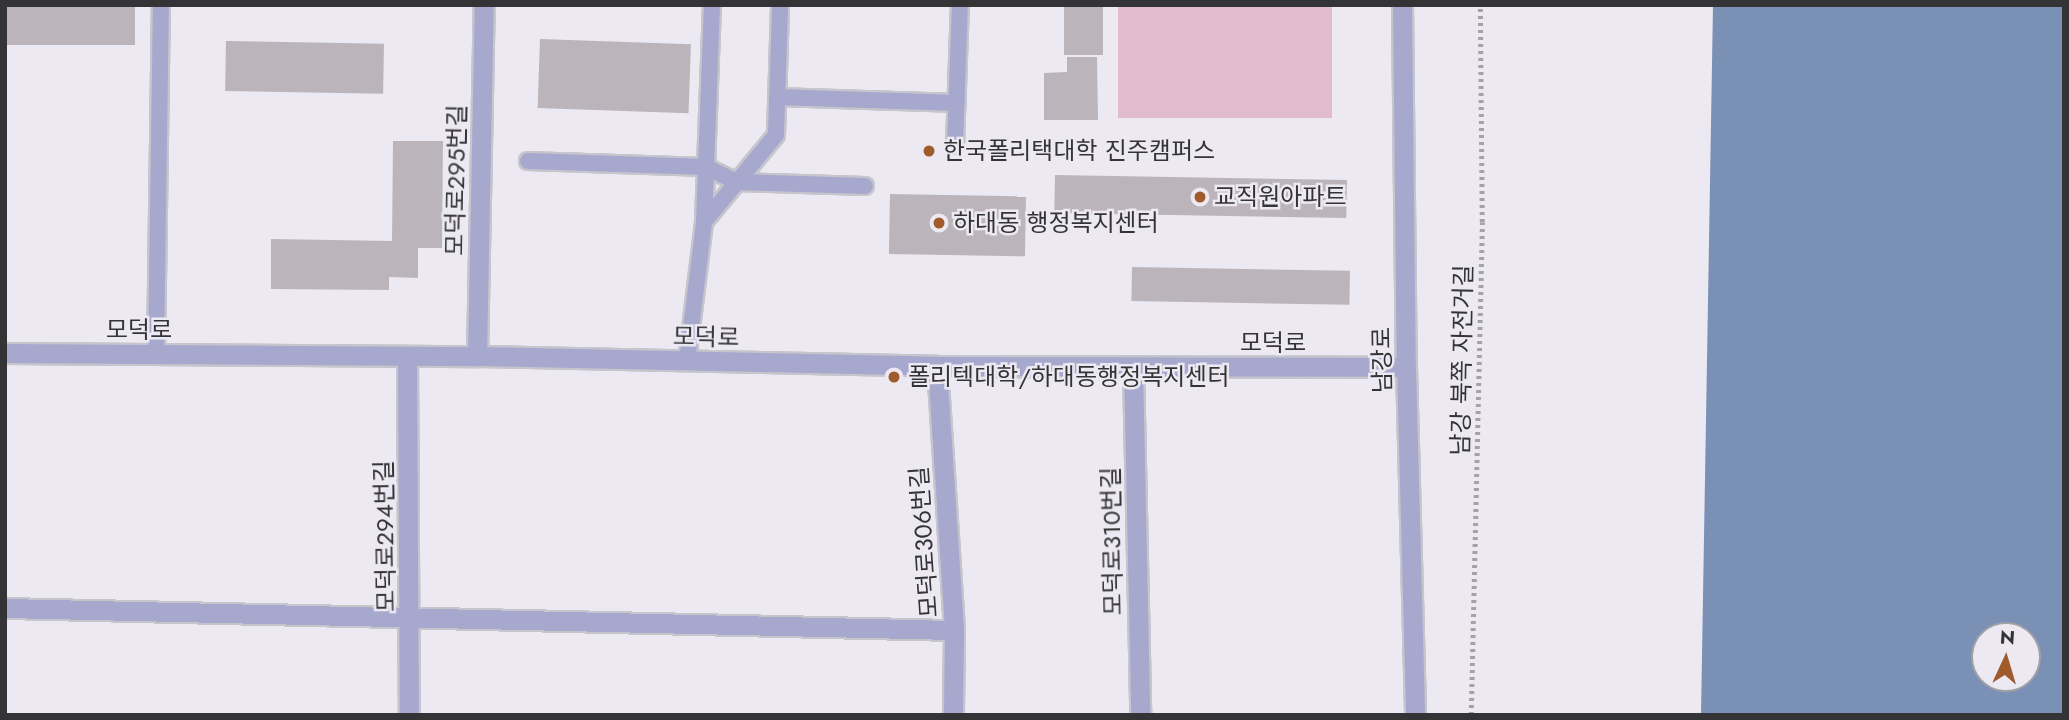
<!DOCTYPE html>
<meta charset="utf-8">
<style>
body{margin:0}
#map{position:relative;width:2069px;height:720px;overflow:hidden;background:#ece9f2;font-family:Jost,"Noto Sans KR",sans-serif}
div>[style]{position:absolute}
.green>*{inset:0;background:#e3bbce;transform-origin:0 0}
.water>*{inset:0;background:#7a90b4}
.building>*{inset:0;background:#bbb4bb;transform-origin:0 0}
.path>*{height:4.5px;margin-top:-2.25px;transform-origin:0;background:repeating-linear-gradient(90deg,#a4a2a9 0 3.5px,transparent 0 7px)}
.roads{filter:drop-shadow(2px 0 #c7c5cc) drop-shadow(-2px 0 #c7c5cc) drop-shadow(0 2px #c7c5cc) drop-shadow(0 -2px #c7c5cc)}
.service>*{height:16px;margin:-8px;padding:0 8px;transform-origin:8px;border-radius:8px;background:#a6a8ce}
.minor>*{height:19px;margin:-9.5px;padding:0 9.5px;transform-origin:9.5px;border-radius:9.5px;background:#a6a8ce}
.tertiary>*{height:19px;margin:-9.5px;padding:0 9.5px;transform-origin:9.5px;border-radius:9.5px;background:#a6a8ce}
.dots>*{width:19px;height:19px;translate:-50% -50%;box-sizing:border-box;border:4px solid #ece9f2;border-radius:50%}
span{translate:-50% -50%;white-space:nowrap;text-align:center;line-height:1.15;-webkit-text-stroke:5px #ece9f2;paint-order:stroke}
.poi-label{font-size:24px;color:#343336}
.left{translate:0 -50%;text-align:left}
.street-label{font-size:24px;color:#343336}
.frame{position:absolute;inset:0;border:7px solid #343336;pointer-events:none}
.north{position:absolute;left:1971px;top:622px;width:70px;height:70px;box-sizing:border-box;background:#ece9f2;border:2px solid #a2a0a7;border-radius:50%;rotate:4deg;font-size:19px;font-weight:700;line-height:28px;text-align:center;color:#343336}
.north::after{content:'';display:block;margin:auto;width:24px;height:32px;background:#a05b2d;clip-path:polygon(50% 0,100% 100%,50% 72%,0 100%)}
</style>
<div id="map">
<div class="green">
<div style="left:1118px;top:5px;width:214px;height:113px"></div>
</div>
<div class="water">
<div style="clip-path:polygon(evenodd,1713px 5px,2064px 5px,2064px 715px,1701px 715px,1713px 5px,1985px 636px,2027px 636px,2027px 678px,1985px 678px,1985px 636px)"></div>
</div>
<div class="building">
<div style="left:5px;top:5px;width:130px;height:40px"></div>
<div style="left:1064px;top:5px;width:39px;height:50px"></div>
<div style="left:540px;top:39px;width:151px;height:69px;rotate:2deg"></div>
<div style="left:226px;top:41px;width:158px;height:50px;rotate:1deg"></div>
<div style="clip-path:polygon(1067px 57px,1097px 57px,1098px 120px,1044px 120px,1044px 73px,1067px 72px)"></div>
<div style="clip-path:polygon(393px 141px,443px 141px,442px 248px,418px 248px,418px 278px,389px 277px,389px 290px,271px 289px,271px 239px,392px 241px)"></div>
<div style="left:1055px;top:175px;width:292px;height:38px;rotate:1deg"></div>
<div style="left:890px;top:194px;width:136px;height:60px;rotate:1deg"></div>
<div style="left:1132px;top:267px;width:218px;height:34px;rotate:1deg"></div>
</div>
<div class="path">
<div style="left:1471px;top:715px;width:493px;rotate:-88.7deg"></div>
<div style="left:1482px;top:222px;width:217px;rotate:-90.5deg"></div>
</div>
<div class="roads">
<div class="service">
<div style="left:777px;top:97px;width:180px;rotate:1.9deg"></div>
<div style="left:955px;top:145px;width:140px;rotate:-88deg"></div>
<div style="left:528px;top:161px;width:178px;rotate:1.9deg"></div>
<div style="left:706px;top:167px;width:34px;rotate:26deg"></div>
<div style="left:737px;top:182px;width:128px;rotate:1.8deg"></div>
<div style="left:704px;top:222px;width:113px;rotate:-50.4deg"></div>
<div style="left:776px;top:135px;width:130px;rotate:-88.2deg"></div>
<div style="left:156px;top:355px;width:350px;rotate:-89.2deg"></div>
<div style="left:687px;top:361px;width:140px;rotate:-83deg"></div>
<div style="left:704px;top:222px;width:217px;rotate:-87.9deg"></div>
</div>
<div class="minor">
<div style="left:477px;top:356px;width:351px;rotate:-88.9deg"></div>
<div style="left:407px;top:357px;width:358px;rotate:89.7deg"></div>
<div style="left:937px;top:366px;width:265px;rotate:86.3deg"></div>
<div style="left:954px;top:630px;width:85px;rotate:90.7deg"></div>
<div style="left:1133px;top:367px;width:348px;rotate:88.8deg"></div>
<div style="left:5px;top:608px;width:949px;rotate:1.33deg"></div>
</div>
<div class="tertiary">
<div style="left:1402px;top:5px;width:362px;rotate:89.4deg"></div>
<div style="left:1406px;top:367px;width:348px;rotate:88.5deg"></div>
<div style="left:5px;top:353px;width:472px;rotate:0.4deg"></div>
<div style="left:477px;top:356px;width:460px;rotate:1.2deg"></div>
<div style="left:937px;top:366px;width:469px;rotate:0.1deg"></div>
</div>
</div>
<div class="dots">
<div style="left:929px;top:151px;background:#a05b2d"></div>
<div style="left:1200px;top:197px;background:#a05b2d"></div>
<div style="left:939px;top:223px;background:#a05b2d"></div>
<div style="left:894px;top:377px;background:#a05b2d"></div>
</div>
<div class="poi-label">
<span class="left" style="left:943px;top:151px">한국폴리택대학 진주캠퍼스</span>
<span class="left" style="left:1214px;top:197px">교직원아파트</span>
<span class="left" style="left:953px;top:223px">하대동 행정복지센터</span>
<span class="left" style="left:908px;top:377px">폴리텍대학/하대동행정복지센터</span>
</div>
<div class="street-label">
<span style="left:456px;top:180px;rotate:-89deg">모덕로295번길</span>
<span style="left:139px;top:330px">모덕로</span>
<span style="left:706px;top:337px;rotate:1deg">모덕로</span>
<span style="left:1273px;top:343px">모덕로</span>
<span style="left:1382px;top:360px;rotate:-91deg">남강로</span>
<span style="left:1462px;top:360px;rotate:-89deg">남강 북쪽 자전거길</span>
<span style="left:385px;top:536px;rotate:-91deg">모덕로294번길</span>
<span style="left:1112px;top:541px;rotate:-91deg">모덕로310번길</span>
<span style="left:924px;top:542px;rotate:-94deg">모덕로306번길</span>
</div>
<div class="frame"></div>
<div class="north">N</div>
</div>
